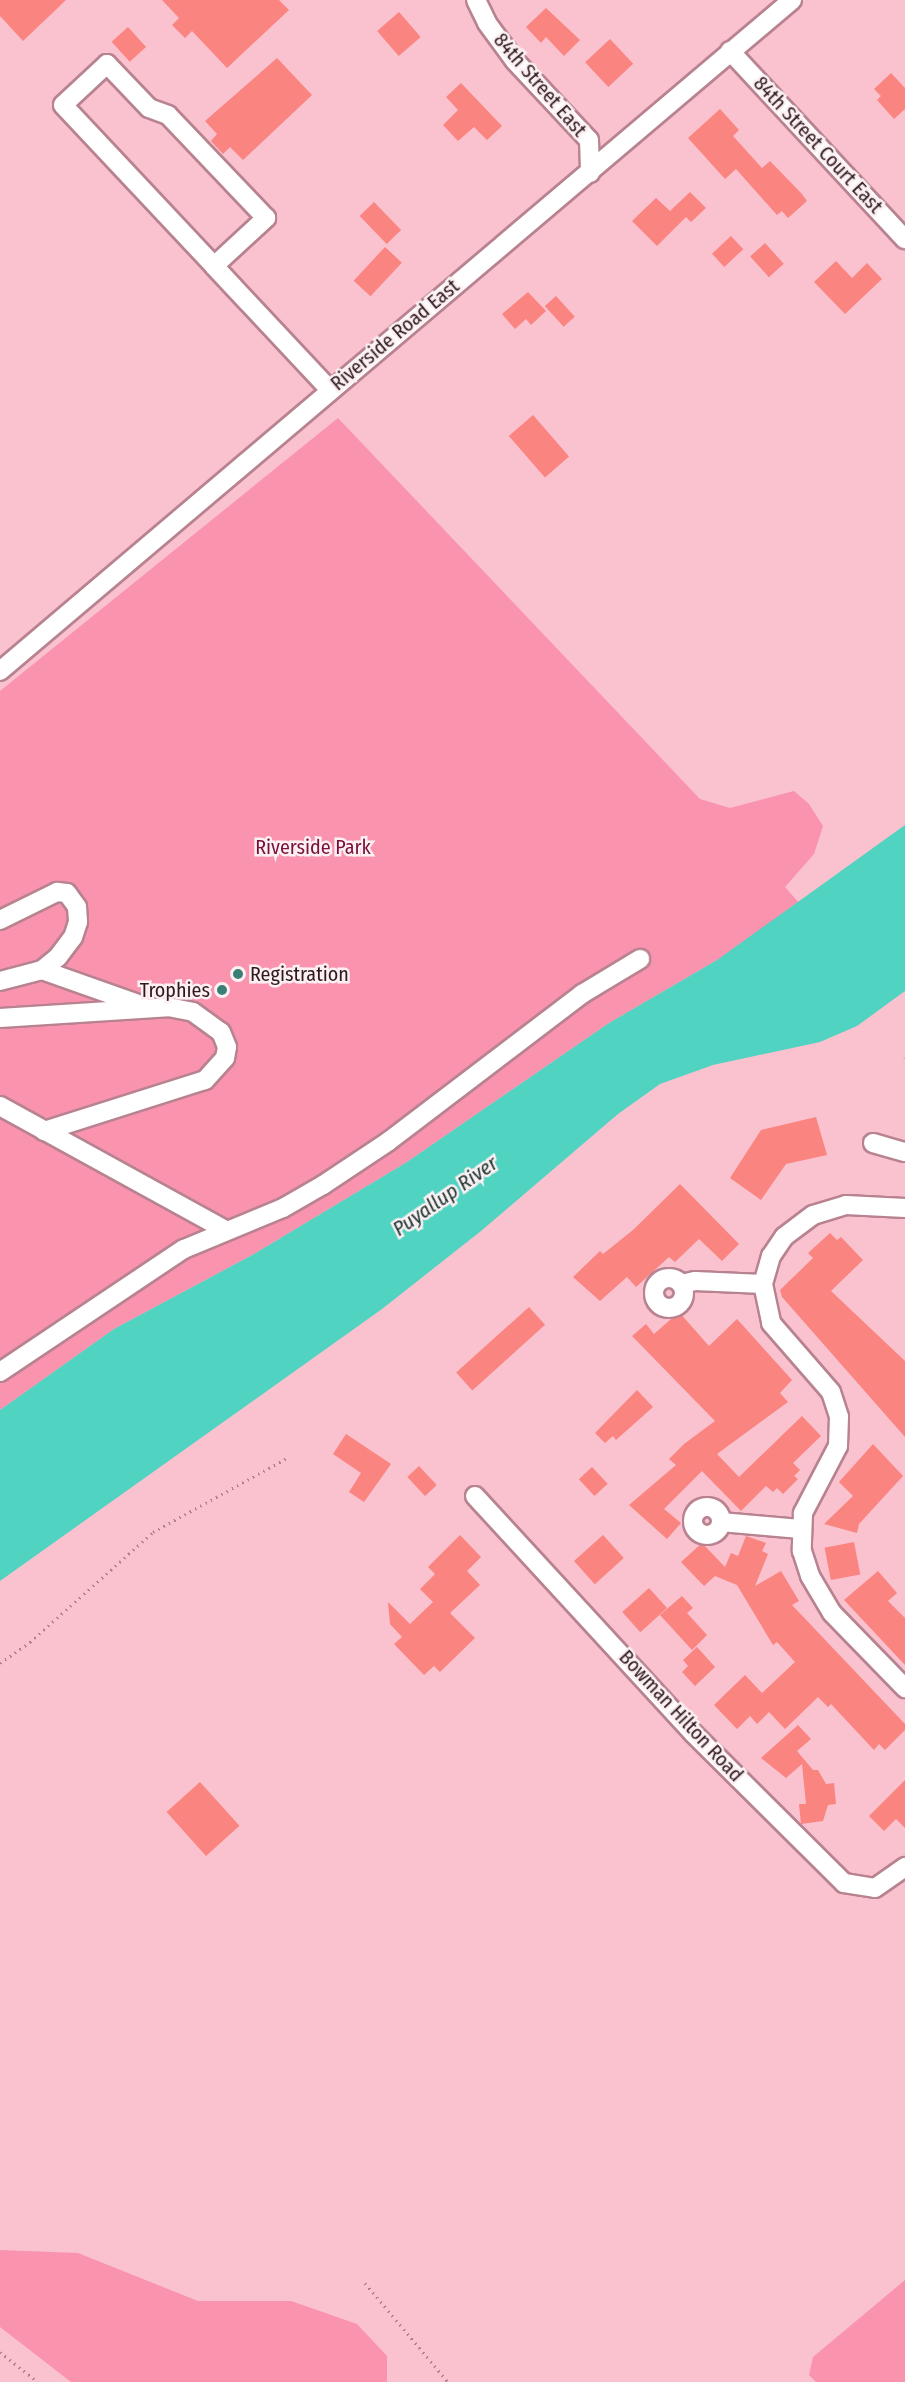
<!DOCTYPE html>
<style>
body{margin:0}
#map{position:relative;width:905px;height:2382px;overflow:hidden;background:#fac1ce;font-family:"Fira Sans Condensed",sans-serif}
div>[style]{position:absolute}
.green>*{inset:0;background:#fa93ae}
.water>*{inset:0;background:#51d3c2}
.building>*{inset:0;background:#fa8480;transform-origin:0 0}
.path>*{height:3px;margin-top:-1.5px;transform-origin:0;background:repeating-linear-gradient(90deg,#ac818b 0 1.5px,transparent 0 6px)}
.roads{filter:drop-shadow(2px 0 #b88390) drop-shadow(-2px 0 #b88390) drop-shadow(0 2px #b88390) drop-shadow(0 -2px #b88390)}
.minor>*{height:18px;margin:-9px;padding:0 9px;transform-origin:9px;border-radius:9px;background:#fff}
.minor>.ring{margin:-9px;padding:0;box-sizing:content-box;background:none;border:18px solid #fff;border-radius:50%}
.dots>*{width:16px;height:16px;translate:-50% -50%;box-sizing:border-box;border:3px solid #fcf0f3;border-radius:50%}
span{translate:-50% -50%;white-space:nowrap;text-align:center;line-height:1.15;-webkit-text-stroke:5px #fcf0f3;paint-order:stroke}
.street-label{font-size:20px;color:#2d191e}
.park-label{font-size:20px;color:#780f3a}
.poi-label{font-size:20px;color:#2d191e}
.left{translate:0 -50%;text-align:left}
.right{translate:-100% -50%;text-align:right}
.water-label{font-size:21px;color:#1b3732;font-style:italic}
</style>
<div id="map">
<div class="green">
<div style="clip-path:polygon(338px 418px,700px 799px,730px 808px,794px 791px,809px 804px,823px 826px,814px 854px,785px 887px,800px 904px,717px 960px,609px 1023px,407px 1162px,254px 1254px,114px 1329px,0 1410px,0 691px)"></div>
<div style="clip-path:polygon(0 2250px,78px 2253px,198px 2301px,291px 2301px,357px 2324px,387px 2356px,387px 2382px,71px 2382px,0 2327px)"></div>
<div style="clip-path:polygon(905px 2280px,905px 2382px,816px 2382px,809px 2375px,813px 2357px)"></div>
</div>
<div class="water">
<div style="clip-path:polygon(905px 825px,905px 991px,857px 1026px,820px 1042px,713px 1065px,660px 1084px,618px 1114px,481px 1231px,382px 1309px,0 1581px,0 1410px,114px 1329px,254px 1254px,407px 1162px,609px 1023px,717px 960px)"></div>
</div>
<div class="building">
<div style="clip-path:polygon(0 0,66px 0,23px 41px,0 16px)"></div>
<div style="clip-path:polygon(162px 0,279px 0,289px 10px,227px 68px,192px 31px,185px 38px,172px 25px,179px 18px)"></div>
<div style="clip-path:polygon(546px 8px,580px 40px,564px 56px,546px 37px,541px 43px,526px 27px)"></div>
<div style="left:399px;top:12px;width:33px;height:29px;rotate:49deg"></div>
<div style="left:128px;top:27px;width:27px;height:22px;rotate:48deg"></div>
<div style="left:610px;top:39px;width:34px;height:34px;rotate:47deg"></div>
<div style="clip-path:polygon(277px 58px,312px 95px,243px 160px,230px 147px,223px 154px,211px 141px,217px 134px,205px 121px)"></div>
<div style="clip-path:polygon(891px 73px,905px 88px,905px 109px,894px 119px,877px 100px,881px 96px,874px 89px)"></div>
<div style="clip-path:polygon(461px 83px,502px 126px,487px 140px,474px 127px,458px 141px,443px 125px,458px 110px,446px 97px)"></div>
<div style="clip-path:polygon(720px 109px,739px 130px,733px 136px,762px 168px,770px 161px,802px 194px,807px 201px,788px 218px,782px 211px,777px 215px,736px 169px,725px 179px,688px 138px)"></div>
<div style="clip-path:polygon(690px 192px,706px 208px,691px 222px,686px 217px,657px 246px,632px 221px,656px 198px,670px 211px)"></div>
<div style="left:374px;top:202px;width:39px;height:20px;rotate:46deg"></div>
<div style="left:731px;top:236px;width:18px;height:26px;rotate:47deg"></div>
<div style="left:765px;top:243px;width:28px;height:20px;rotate:48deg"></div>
<div style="left:385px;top:247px;width:23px;height:46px;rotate:43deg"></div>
<div style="clip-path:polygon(836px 261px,852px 278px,867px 263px,882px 279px,845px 314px,814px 282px)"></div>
<div style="clip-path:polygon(528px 292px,546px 311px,531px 325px,526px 319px,515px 329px,502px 314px)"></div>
<div style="left:556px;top:296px;width:28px;height:15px;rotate:48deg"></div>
<div style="left:533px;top:415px;width:55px;height:32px;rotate:49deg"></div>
<div style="clip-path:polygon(816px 1117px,827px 1155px,786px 1164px,761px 1200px,730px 1178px,761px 1130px)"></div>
<div style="clip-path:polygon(680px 1184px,739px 1244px,722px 1261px,699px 1239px,675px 1262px,669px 1257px,636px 1287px,627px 1277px,600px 1301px,573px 1277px,600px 1251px,603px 1254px,633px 1230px)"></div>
<div style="clip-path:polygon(830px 1233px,837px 1240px,841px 1237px,863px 1260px,831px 1291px,905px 1361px,905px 1437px,782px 1297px,780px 1290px,813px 1258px,808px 1253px)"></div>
<div style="left:529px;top:1307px;width:24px;height:98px;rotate:48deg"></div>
<div style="clip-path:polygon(679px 1312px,709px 1346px,737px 1319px,792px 1380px,780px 1393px,788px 1402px,717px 1454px,739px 1477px,802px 1416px,821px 1436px,793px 1463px,800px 1470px,794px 1476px,798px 1479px,783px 1494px,777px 1488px,773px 1492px,766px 1486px,741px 1511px,702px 1471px,664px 1509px,681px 1523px,667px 1539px,629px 1505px,676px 1465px,669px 1459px,684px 1444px,715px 1421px,632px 1336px,646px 1324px,654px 1334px)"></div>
<div style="clip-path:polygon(637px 1390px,653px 1407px,616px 1440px,613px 1436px,605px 1443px,595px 1433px)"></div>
<div style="clip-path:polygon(346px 1434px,391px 1464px,364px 1502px,349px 1492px,361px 1473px,333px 1454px)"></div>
<div style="clip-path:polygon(873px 1444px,903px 1476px,859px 1524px,857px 1533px,824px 1524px,853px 1496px,839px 1482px)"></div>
<div style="left:419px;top:1466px;width:26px;height:16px;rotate:47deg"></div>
<div style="left:592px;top:1467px;width:23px;height:18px;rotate:47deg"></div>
<div style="clip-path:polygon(460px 1535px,481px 1557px,467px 1571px,480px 1585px,450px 1613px,475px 1638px,440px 1672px,434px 1666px,424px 1675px,394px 1644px,402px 1637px,390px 1624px,388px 1602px,410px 1624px,433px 1602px,420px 1589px,435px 1574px,428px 1567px)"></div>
<div style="left:603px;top:1535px;width:31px;height:39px;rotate:48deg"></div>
<div style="clip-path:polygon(746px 1536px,766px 1543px,762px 1551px,768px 1554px,755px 1586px,781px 1571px,799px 1601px,792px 1605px,905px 1724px,905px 1730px,885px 1750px,879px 1744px,874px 1750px,831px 1704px,828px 1707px,818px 1697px,785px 1729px,769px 1712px,757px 1724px,750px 1716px,737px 1729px,714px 1705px,745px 1675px,762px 1693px,795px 1662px,777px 1642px,773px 1645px,737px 1585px,715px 1576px,704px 1586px,681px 1562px,702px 1543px,725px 1567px,731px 1553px,738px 1556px)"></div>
<div style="left:854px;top:1542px;width:33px;height:30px;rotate:79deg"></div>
<div style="clip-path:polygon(878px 1571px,897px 1593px,888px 1601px,905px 1618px,905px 1665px,844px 1600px)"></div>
<div style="left:649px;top:1588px;width:27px;height:36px;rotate:48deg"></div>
<div style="clip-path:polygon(682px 1596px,693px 1608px,687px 1613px,707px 1635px,692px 1650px,660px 1615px)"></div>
<div style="clip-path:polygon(697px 1647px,715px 1667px,695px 1686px,682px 1672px,688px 1666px,683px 1660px)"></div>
<div style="clip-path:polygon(798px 1725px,811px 1739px,797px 1751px,813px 1770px,818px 1770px,826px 1784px,834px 1783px,836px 1804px,828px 1805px,823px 1821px,801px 1824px,799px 1804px,806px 1804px,802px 1764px,786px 1778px,761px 1758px)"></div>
<div style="clip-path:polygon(905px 1780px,905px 1828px,896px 1819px,884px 1831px,869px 1816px)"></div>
<div style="left:200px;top:1782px;width:59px;height:45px;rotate:48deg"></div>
</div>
<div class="path">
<div style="left:905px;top:1059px;width:1px;rotate:-90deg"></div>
<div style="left:0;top:1663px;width:37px;rotate:-35deg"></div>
<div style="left:30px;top:1642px;width:165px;rotate:-41.8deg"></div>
<div style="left:153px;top:1532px;width:155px;rotate:-28.9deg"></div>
<div style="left:365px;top:2283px;width:129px;rotate:50deg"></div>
<div style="left:0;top:2352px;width:48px;rotate:38.3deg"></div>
</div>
<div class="roads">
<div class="minor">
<div style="left:476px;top:0;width:25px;rotate:64deg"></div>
<div style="left:487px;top:23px;width:47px;rotate:53.6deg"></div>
<div style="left:515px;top:61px;width:108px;rotate:46.9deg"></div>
<div style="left:589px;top:140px;width:33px;rotate:88deg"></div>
<div style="left:730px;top:51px;width:257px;rotate:47.1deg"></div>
<div style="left:214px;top:266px;width:71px;rotate:-42.7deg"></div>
<div style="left:266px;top:218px;width:142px;rotate:-133.6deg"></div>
<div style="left:168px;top:115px;width:20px;rotate:-160deg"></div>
<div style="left:149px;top:108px;width:61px;rotate:-133.7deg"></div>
<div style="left:107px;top:64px;width:60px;rotate:137deg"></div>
<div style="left:63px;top:105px;width:221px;rotate:46.8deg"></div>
<div style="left:214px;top:266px;width:170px;rotate:46.9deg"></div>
<div style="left:0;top:671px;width:1038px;rotate:-40.27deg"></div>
<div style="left:0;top:920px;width:64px;rotate:-26.2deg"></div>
<div style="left:57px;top:892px;width:10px;rotate:6deg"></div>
<div style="left:67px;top:893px;width:17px;rotate:54deg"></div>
<div style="left:77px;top:907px;width:15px;rotate:86deg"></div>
<div style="left:78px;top:922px;width:16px;rotate:108deg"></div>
<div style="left:73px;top:937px;width:25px;rotate:127deg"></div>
<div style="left:58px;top:957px;width:21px;rotate:141deg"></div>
<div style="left:42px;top:970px;width:43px;rotate:165.3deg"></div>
<div style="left:42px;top:970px;width:105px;rotate:19.5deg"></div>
<div style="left:0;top:1018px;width:168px;rotate:-3.7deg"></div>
<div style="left:168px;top:1007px;width:25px;rotate:11deg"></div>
<div style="left:193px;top:1012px;width:34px;rotate:36deg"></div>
<div style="left:221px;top:1032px;width:16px;rotate:68deg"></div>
<div style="left:227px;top:1047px;width:11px;rotate:100deg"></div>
<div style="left:225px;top:1058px;width:30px;rotate:132deg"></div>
<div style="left:205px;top:1080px;width:169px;rotate:162.4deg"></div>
<div style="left:0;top:1106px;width:258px;rotate:28.8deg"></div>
<div style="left:873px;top:1143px;width:33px;rotate:16deg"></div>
<div style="left:905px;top:1208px;width:59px;rotate:-177.1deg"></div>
<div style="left:846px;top:1205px;width:34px;rotate:163deg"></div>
<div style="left:813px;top:1215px;width:36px;rotate:143deg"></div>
<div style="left:784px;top:1237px;width:23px;rotate:124deg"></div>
<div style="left:771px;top:1256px;width:29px;rotate:106deg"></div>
<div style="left:763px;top:1284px;width:40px;rotate:78deg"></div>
<div style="left:771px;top:1323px;width:91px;rotate:49deg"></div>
<div style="left:831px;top:1392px;width:26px;rotate:72deg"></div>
<div style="left:839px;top:1417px;width:29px;rotate:92deg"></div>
<div style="left:838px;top:1446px;width:76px;rotate:117.6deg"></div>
<div style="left:803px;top:1513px;width:38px;rotate:92deg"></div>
<div style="left:802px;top:1551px;width:26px;rotate:72deg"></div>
<div style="left:810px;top:1576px;width:43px;rotate:59.3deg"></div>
<div style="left:832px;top:1613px;width:105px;rotate:45.8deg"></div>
<div class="ring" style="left:654px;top:1278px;width:12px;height:12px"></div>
<div style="left:681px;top:1284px;width:14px;rotate:-12deg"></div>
<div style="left:695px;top:1281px;width:68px;rotate:2.5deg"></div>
<div style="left:0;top:1372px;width:221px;rotate:-33.8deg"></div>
<div style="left:184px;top:1249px;width:107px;rotate:-22.5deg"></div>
<div style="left:283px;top:1208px;width:46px;rotate:-29.9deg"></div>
<div style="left:323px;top:1185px;width:79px;rotate:-33.7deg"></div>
<div style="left:389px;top:1141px;width:243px;rotate:-37.3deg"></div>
<div style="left:582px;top:994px;width:68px;rotate:-31.1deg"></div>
<div style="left:475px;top:1496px;width:322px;rotate:47.4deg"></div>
<div style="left:693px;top:1733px;width:213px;rotate:44.8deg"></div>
<div style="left:844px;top:1883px;width:31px;rotate:9deg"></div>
<div style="left:875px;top:1888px;width:37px;rotate:-35deg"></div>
<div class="ring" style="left:693px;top:1507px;width:10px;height:10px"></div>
<div style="left:721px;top:1522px;width:79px;rotate:5.1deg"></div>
</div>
</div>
<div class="dots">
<div style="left:238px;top:974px;background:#3a7f76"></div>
<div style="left:222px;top:990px;background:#3a7f76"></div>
</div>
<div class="street-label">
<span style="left:540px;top:85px;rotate:49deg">84th Street East</span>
<span style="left:818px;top:145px;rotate:47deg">84th Street Court East</span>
<span style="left:395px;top:335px;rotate:-40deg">Riverside Road East</span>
<span style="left:681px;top:1716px;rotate:47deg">Bowman Hilton Road</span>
</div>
<div class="park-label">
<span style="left:313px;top:847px">Riverside Park</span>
</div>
<div class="poi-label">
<span class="left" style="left:250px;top:974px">Registration</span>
<span class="right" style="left:210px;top:990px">Trophies</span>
</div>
<div class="water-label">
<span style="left:445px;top:1196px;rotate:-35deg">Puyallup River</span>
</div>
</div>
